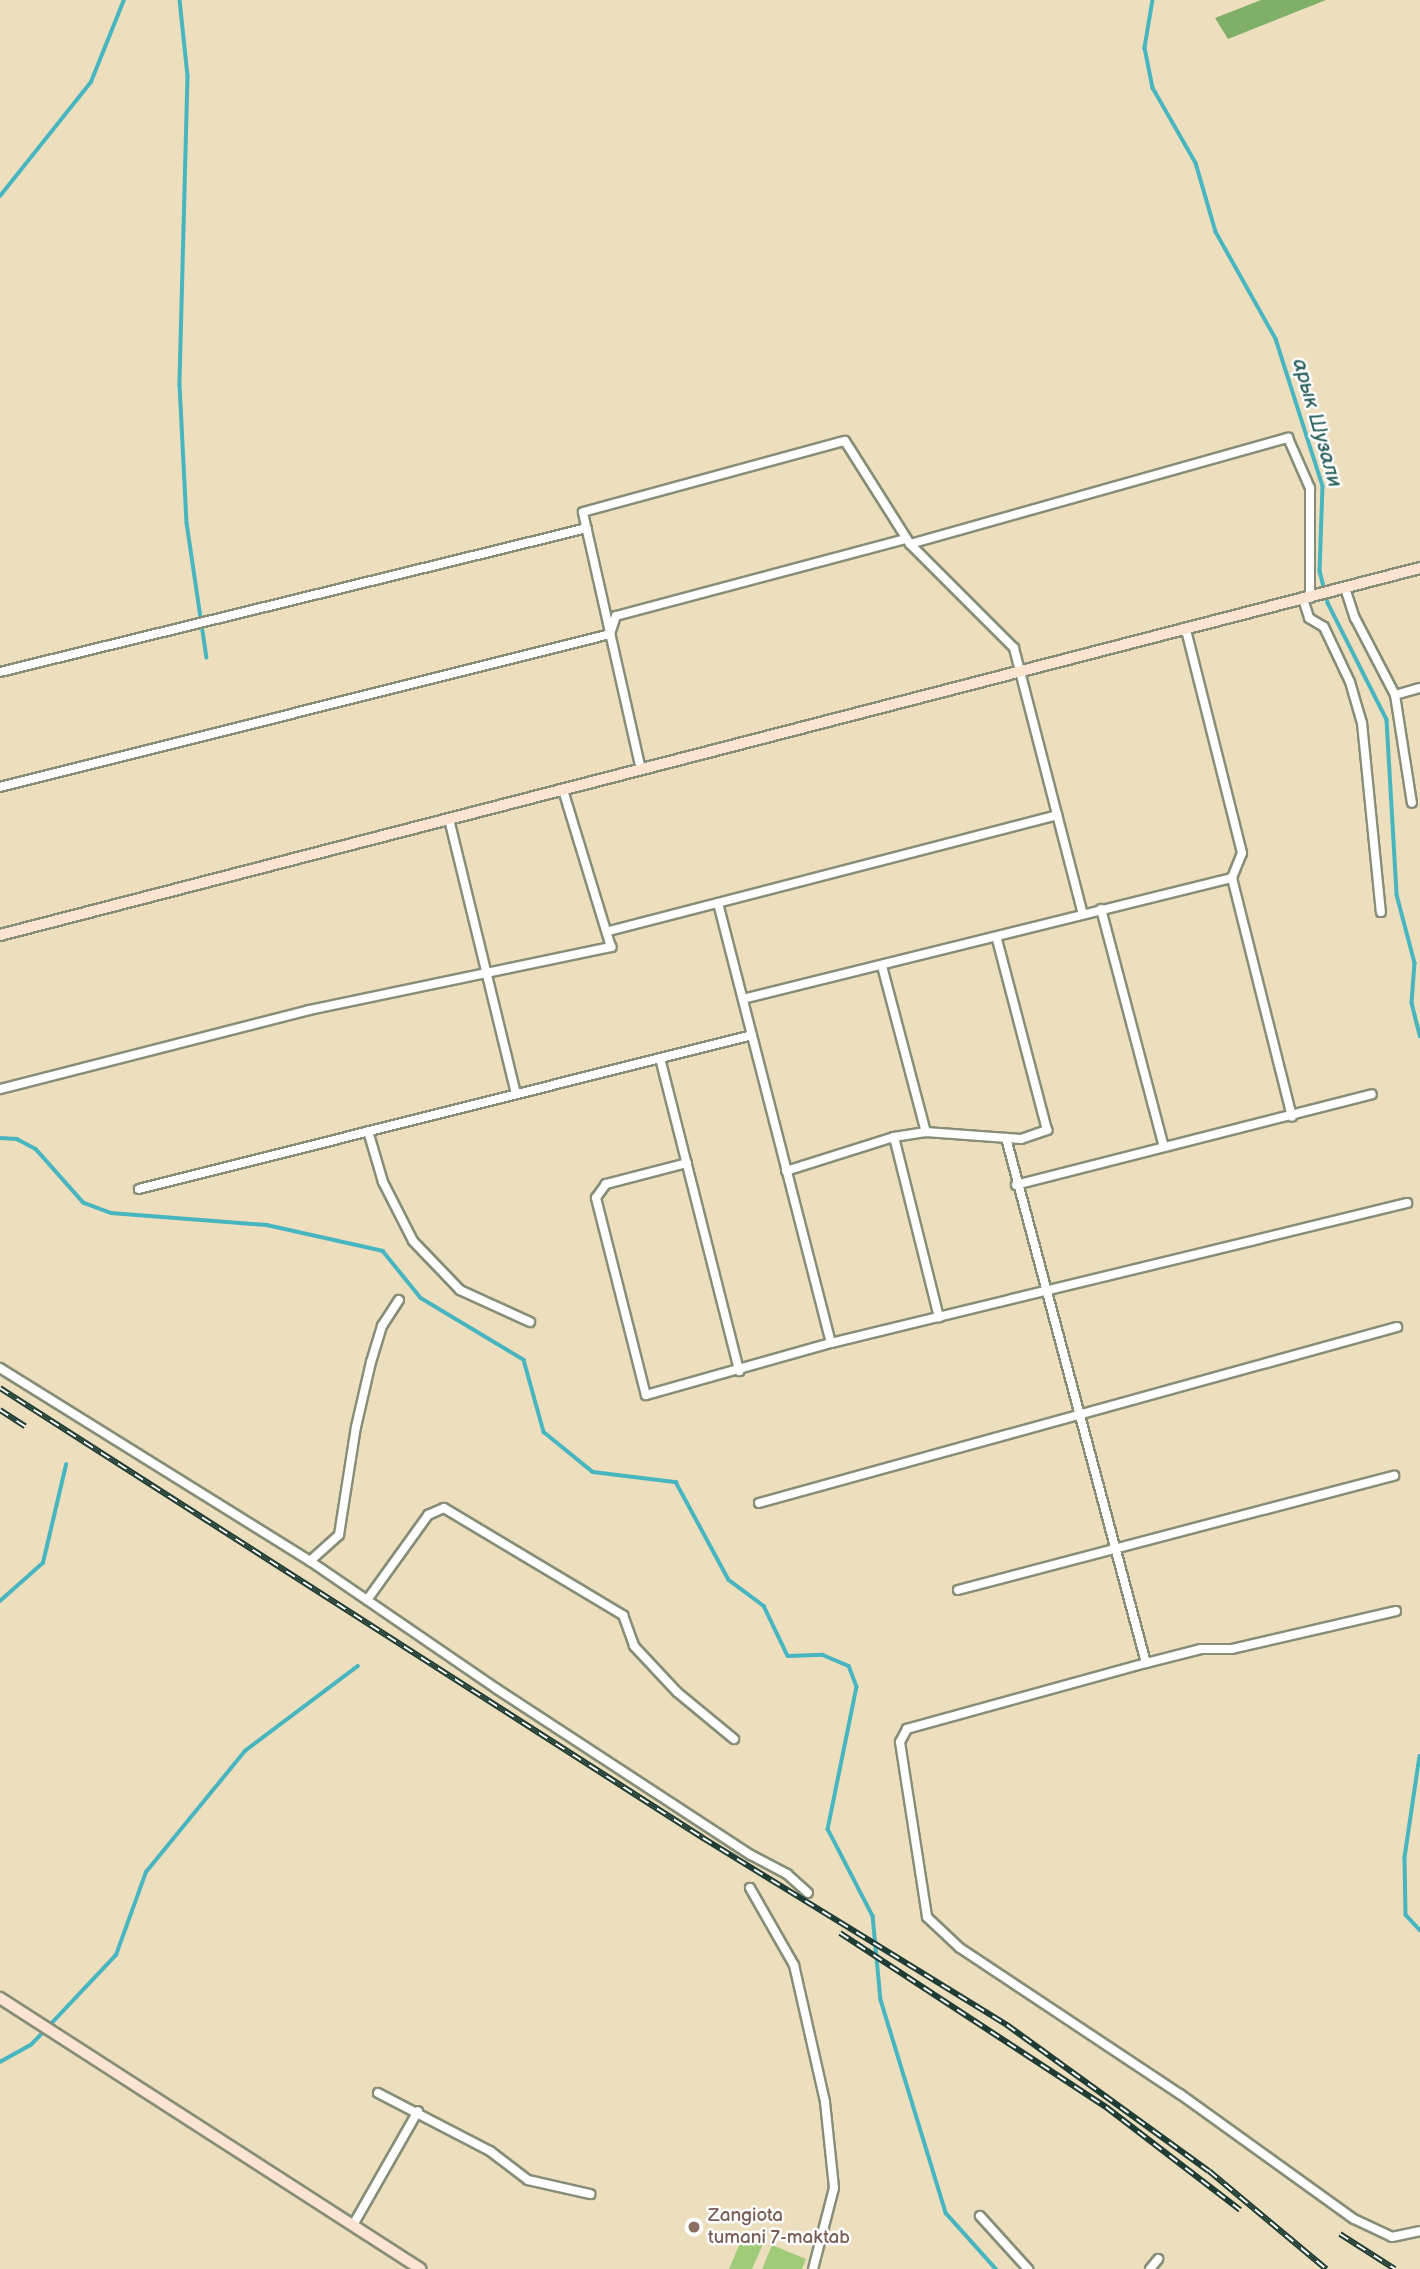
<!DOCTYPE html>
<meta charset="utf-8">
<style>
body{margin:0}
#map{position:relative;width:1420px;height:2269px;overflow:hidden;background:#eddfbd;font-family:"Balsamiq Sans",sans-serif}
div>[style]{position:absolute}
.green>*{inset:0;background:#a0cb78}
.forest>*{inset:0;background:#80af68}
.stream>*{height:3.5px;margin:-1.75px;padding:0 1.75px;transform-origin:1.75px;border-radius:1.75px;background:#47b6c0}
.roads{filter:drop-shadow(2px 0 #868e78) drop-shadow(-2px 0 #868e78) drop-shadow(0 2px #868e78) drop-shadow(0 -2px #868e78)}
.street>*{height:8px;margin:-4px;padding:0 4px;transform-origin:4px;border-radius:4px;background:#fff}
.secondary>*{height:10px;margin:-5px;padding:0 5px;transform-origin:5px;border-radius:5px;background:#fde4d1}
.rail>*{height:6px;margin-top:-3px;transform-origin:0;background:repeating-linear-gradient(90deg,#fff 0 10px,#1f3d34 0 20px);box-sizing:border-box;border-block:2px solid #1f3d34}
.dots>*{width:19px;height:19px;translate:-50% -50%;box-sizing:border-box;border:4px solid #fff;border-radius:50%}
span{translate:-50% -50%;white-space:nowrap;text-align:center;line-height:1.15;-webkit-text-stroke:5px #fff;paint-order:stroke}
.education-label{font-size:19px;color:#785e54}
.left{translate:0 -50%;text-align:left}
.water-label{font-size:21px;color:#2b615e;font-style:italic}
</style>
<div id="map">
<div class="green">
<div style="clip-path:polygon(744px 2234px,764px 2242px,752px 2269px,729px 2269px)"></div>
<div style="clip-path:polygon(772px 2245px,806px 2259px,802px 2269px,762px 2269px)"></div>
</div>
<div class="forest">
<div style="clip-path:polygon(1261px 0,1326px 0,1228px 39px,1215px 18px)"></div>
</div>
<div class="stream">
<div style="left:180px;top:0;width:76px;rotate:84deg"></div>
<div style="left:188px;top:76px;width:309px;rotate:91.5deg"></div>
<div style="left:180px;top:385px;width:138px;rotate:87.1deg"></div>
<div style="left:187px;top:523px;width:136px;rotate:81.6deg"></div>
<div style="left:1153px;top:0;width:49px;rotate:99.5deg"></div>
<div style="left:1145px;top:48px;width:41px;rotate:78.7deg"></div>
<div style="left:1153px;top:88px;width:86px;rotate:60.2deg"></div>
<div style="left:1196px;top:163px;width:72px;rotate:73.8deg"></div>
<div style="left:1216px;top:232px;width:123px;rotate:60.7deg"></div>
<div style="left:1276px;top:339px;width:154px;rotate:72.3deg"></div>
<div style="left:1323px;top:486px;width:85px;rotate:92deg"></div>
<div style="left:1320px;top:571px;width:33px;rotate:76deg"></div>
<div style="left:1328px;top:603px;width:131px;rotate:63.2deg"></div>
<div style="left:1387px;top:720px;width:175px;rotate:86.7deg"></div>
<div style="left:1397px;top:895px;width:70px;rotate:75.2deg"></div>
<div style="left:1415px;top:963px;width:40px;rotate:94.3deg"></div>
<div style="left:1412px;top:1003px;width:34px;rotate:76deg"></div>
<div style="left:0;top:196px;width:146px;rotate:-51.4deg"></div>
<div style="left:91px;top:82px;width:88px;rotate:-68.1deg"></div>
<div style="left:0;top:1138px;width:17px;rotate:3deg"></div>
<div style="left:17px;top:1139px;width:21px;rotate:28deg"></div>
<div style="left:36px;top:1149px;width:72px;rotate:48.4deg"></div>
<div style="left:84px;top:1203px;width:29px;rotate:20deg"></div>
<div style="left:111px;top:1213px;width:156px;rotate:4.4deg"></div>
<div style="left:267px;top:1225px;width:119px;rotate:12.6deg"></div>
<div style="left:383px;top:1251px;width:60px;rotate:51deg"></div>
<div style="left:421px;top:1298px;width:120px;rotate:31deg"></div>
<div style="left:524px;top:1360px;width:75px;rotate:74.5deg"></div>
<div style="left:544px;top:1432px;width:63px;rotate:39.2deg"></div>
<div style="left:593px;top:1472px;width:84px;rotate:6.9deg"></div>
<div style="left:676px;top:1482px;width:111px;rotate:61.6deg"></div>
<div style="left:729px;top:1580px;width:44px;rotate:36.6deg"></div>
<div style="left:764px;top:1606px;width:55px;rotate:64.4deg"></div>
<div style="left:788px;top:1656px;width:35px;rotate:-2deg"></div>
<div style="left:823px;top:1655px;width:28px;rotate:23deg"></div>
<div style="left:849px;top:1666px;width:22px;rotate:69deg"></div>
<div style="left:857px;top:1687px;width:145px;rotate:101.5deg"></div>
<div style="left:828px;top:1829px;width:98px;rotate:62.7deg"></div>
<div style="left:873px;top:1916px;width:84px;rotate:84.6deg"></div>
<div style="left:881px;top:2000px;width:223px;rotate:73deg"></div>
<div style="left:946px;top:2213px;width:75px;rotate:48.2deg"></div>
<div style="left:0;top:1601px;width:57px;rotate:-41.5deg"></div>
<div style="left:43px;top:1563px;width:101px;rotate:-76.8deg"></div>
<div style="left:1420px;top:1756px;width:103px;rotate:98.4deg"></div>
<div style="left:1405px;top:1858px;width:57px;rotate:89deg"></div>
<div style="left:1406px;top:1915px;width:21px;rotate:47deg"></div>
<div style="left:0;top:2062px;width:35px;rotate:-29deg"></div>
<div style="left:31px;top:2045px;width:124px;rotate:-46.6deg"></div>
<div style="left:116px;top:1955px;width:88px;rotate:-70.1deg"></div>
<div style="left:146px;top:1872px;width:156px;rotate:-50.7deg"></div>
<div style="left:245px;top:1751px;width:141px;rotate:-37deg"></div>
</div>
<div class="roads">
<div class="street">
<div style="left:910px;top:544px;width:393px;rotate:-15.7deg"></div>
<div style="left:1288px;top:438px;width:55px;rotate:66.3deg"></div>
<div style="left:1310px;top:488px;width:110px;rotate:90deg"></div>
<div style="left:1345px;top:588px;width:32px;rotate:72deg"></div>
<div style="left:1355px;top:618px;width:87px;rotate:62.5deg"></div>
<div style="left:1395px;top:695px;width:109px;rotate:81.1deg"></div>
<div style="left:1303px;top:599px;width:20px;rotate:72deg"></div>
<div style="left:1309px;top:618px;width:17px;rotate:31deg"></div>
<div style="left:1324px;top:627px;width:61px;rotate:64.7deg"></div>
<div style="left:1350px;top:682px;width:43px;rotate:73.7deg"></div>
<div style="left:1362px;top:723px;width:190px;rotate:84.3deg"></div>
<div style="left:1186px;top:630px;width:230px;rotate:75.9deg"></div>
<div style="left:1242px;top:853px;width:27px;rotate:112deg"></div>
<div style="left:1232px;top:878px;width:246px;rotate:75.9deg"></div>
<div style="left:0;top:672px;width:604px;rotate:-13.78deg"></div>
<div style="left:1395px;top:695px;width:26px;rotate:-16deg"></div>
<div style="left:641px;top:770px;width:264px;rotate:-102.7deg"></div>
<div style="left:583px;top:512px;width:271px;rotate:-15.2deg"></div>
<div style="left:845px;top:441px;width:122px;rotate:57.7deg"></div>
<div style="left:910px;top:544px;width:147px;rotate:45deg"></div>
<div style="left:1014px;top:648px;width:275px;rotate:75.5deg"></div>
<div style="left:0;top:787px;width:629px;rotate:-14.08deg"></div>
<div style="left:610px;top:634px;width:19px;rotate:-72deg"></div>
<div style="left:616px;top:616px;width:300px;rotate:-14.9deg"></div>
<div style="left:449px;top:819px;width:283px;rotate:76.3deg"></div>
<div style="left:718px;top:903px;width:454px;rotate:75.6deg"></div>
<div style="left:1101px;top:909px;width:243px;rotate:75.2deg"></div>
<div style="left:609px;top:931px;width:463px;rotate:-14.5deg"></div>
<div style="left:882px;top:966px;width:172px;rotate:75.2deg"></div>
<div style="left:743px;top:999px;width:504px;rotate:-13.9deg"></div>
<div style="left:660px;top:1058px;width:323px;rotate:75.8deg"></div>
<div style="left:0;top:1089px;width:319px;rotate:-14.3deg"></div>
<div style="left:309px;top:1010px;width:309px;rotate:-11.8deg"></div>
<div style="left:611px;top:947px;width:164px;rotate:-107deg"></div>
<div style="left:368px;top:1131px;width:53px;rotate:73.6deg"></div>
<div style="left:383px;top:1182px;width:66px;rotate:63deg"></div>
<div style="left:413px;top:1241px;width:68px;rotate:46.2deg"></div>
<div style="left:460px;top:1290px;width:77px;rotate:24.6deg"></div>
<div style="left:894px;top:1137px;width:186px;rotate:76deg"></div>
<div style="left:1006px;top:1138px;width:543px;rotate:75.07deg"></div>
<div style="left:687px;top:1163px;width:84px;rotate:165.5deg"></div>
<div style="left:606px;top:1184px;width:17px;rotate:126deg"></div>
<div style="left:596px;top:1198px;width:203px;rotate:75.8deg"></div>
<div style="left:646px;top:1395px;width:192px;rotate:-15.7deg"></div>
<div style="left:831px;top:1343px;width:593px;rotate:-13.66deg"></div>
<div style="left:786px;top:1171px;width:113px;rotate:-17.5deg"></div>
<div style="left:894px;top:1137px;width:32px;rotate:-9deg"></div>
<div style="left:926px;top:1132px;width:95px;rotate:4.2deg"></div>
<div style="left:1021px;top:1139px;width:28px;rotate:-19deg"></div>
<div style="left:1047px;top:1130px;width:197px;rotate:-104.7deg"></div>
<div style="left:1016px;top:1185px;width:367px;rotate:-14.3deg"></div>
<div style="left:139px;top:1189px;width:632px;rotate:-14.1deg"></div>
<div style="left:0;top:1368px;width:365px;rotate:31.9deg"></div>
<div style="left:310px;top:1561px;width:227px;rotate:34.4deg"></div>
<div style="left:497px;top:1689px;width:303px;rotate:33.2deg"></div>
<div style="left:751px;top:1855px;width:41px;rotate:27.8deg"></div>
<div style="left:787px;top:1874px;width:28px;rotate:42deg"></div>
<div style="left:759px;top:1503px;width:662px;rotate:-15.42deg"></div>
<div style="left:310px;top:1561px;width:39px;rotate:-42deg"></div>
<div style="left:339px;top:1535px;width:109px;rotate:-81.1deg"></div>
<div style="left:356px;top:1427px;width:67px;rotate:-77deg"></div>
<div style="left:371px;top:1362px;width:38px;rotate:-73deg"></div>
<div style="left:382px;top:1326px;width:31px;rotate:-57deg"></div>
<div style="left:958px;top:1590px;width:451px;rotate:-14.7deg"></div>
<div style="left:367px;top:1600px;width:105px;rotate:-54.3deg"></div>
<div style="left:428px;top:1515px;width:17px;rotate:-24deg"></div>
<div style="left:444px;top:1508px;width:209px;rotate:30.9deg"></div>
<div style="left:623px;top:1615px;width:33px;rotate:70deg"></div>
<div style="left:634px;top:1646px;width:63px;rotate:46.9deg"></div>
<div style="left:677px;top:1692px;width:74px;rotate:39.5deg"></div>
<div style="left:1396px;top:1611px;width:168px;rotate:167deg"></div>
<div style="left:1232px;top:1649px;width:31px;rotate:180deg"></div>
<div style="left:1201px;top:1649px;width:57px;rotate:165.7deg"></div>
<div style="left:1146px;top:1663px;width:248px;rotate:164.6deg"></div>
<div style="left:907px;top:1729px;width:15px;rotate:118deg"></div>
<div style="left:900px;top:1742px;width:177px;rotate:81.2deg"></div>
<div style="left:927px;top:1917px;width:45px;rotate:43.2deg"></div>
<div style="left:960px;top:1948px;width:264px;rotate:33.6deg"></div>
<div style="left:1180px;top:2094px;width:214px;rotate:35.7deg"></div>
<div style="left:1354px;top:2219px;width:42px;rotate:25.3deg"></div>
<div style="left:1392px;top:2237px;width:29px;rotate:-12deg"></div>
<div style="left:750px;top:1888px;width:89px;rotate:60.3deg"></div>
<div style="left:794px;top:1965px;width:140px;rotate:77.2deg"></div>
<div style="left:825px;top:2102px;width:86px;rotate:84deg"></div>
<div style="left:834px;top:2188px;width:84px;rotate:104.5deg"></div>
<div style="left:378px;top:2093px;width:126px;rotate:27.4deg"></div>
<div style="left:490px;top:2151px;width:48px;rotate:37.3deg"></div>
<div style="left:528px;top:2180px;width:64px;rotate:12.7deg"></div>
<div style="left:980px;top:2216px;width:72px;rotate:47.8deg"></div>
<div style="left:353px;top:2225px;width:131px;rotate:-60.3deg"></div>
<div style="left:1150px;top:2269px;width:13px;rotate:-51deg"></div>
</div>
<div class="secondary">
<div style="left:0;top:935px;width:1467px;rotate:-14.49deg"></div>
<div style="left:0;top:1998px;width:500px;rotate:32.8deg"></div>
</div>
</div>
<div class="rail">
<div style="left:0;top:1388px;width:835px;rotate:32.62deg"></div>
<div style="left:703px;top:1838px;width:357px;rotate:31.6deg"></div>
<div style="left:1007px;top:2025px;width:249px;rotate:35.9deg"></div>
<div style="left:1209px;top:2171px;width:153px;rotate:39.9deg"></div>
<div style="left:0;top:1410px;width:30px;rotate:33deg"></div>
<div style="left:840px;top:1933px;width:318px;rotate:33.2deg"></div>
<div style="left:1106px;top:2107px;width:169px;rotate:37.5deg"></div>
<div style="left:1340px;top:2234px;width:65px;rotate:32.5deg"></div>
</div>
<div class="dots">
<div style="left:694px;top:2227px;background:#8d6e63"></div>
</div>
<div class="education-label">
<span class="left" style="left:708px;top:2227px">Zangiota<br>tumani 7-maktab</span>
</div>
<div class="water-label">
<span style="left:1317px;top:423px;rotate:74deg">арык Шузали</span>
</div>
</div>
